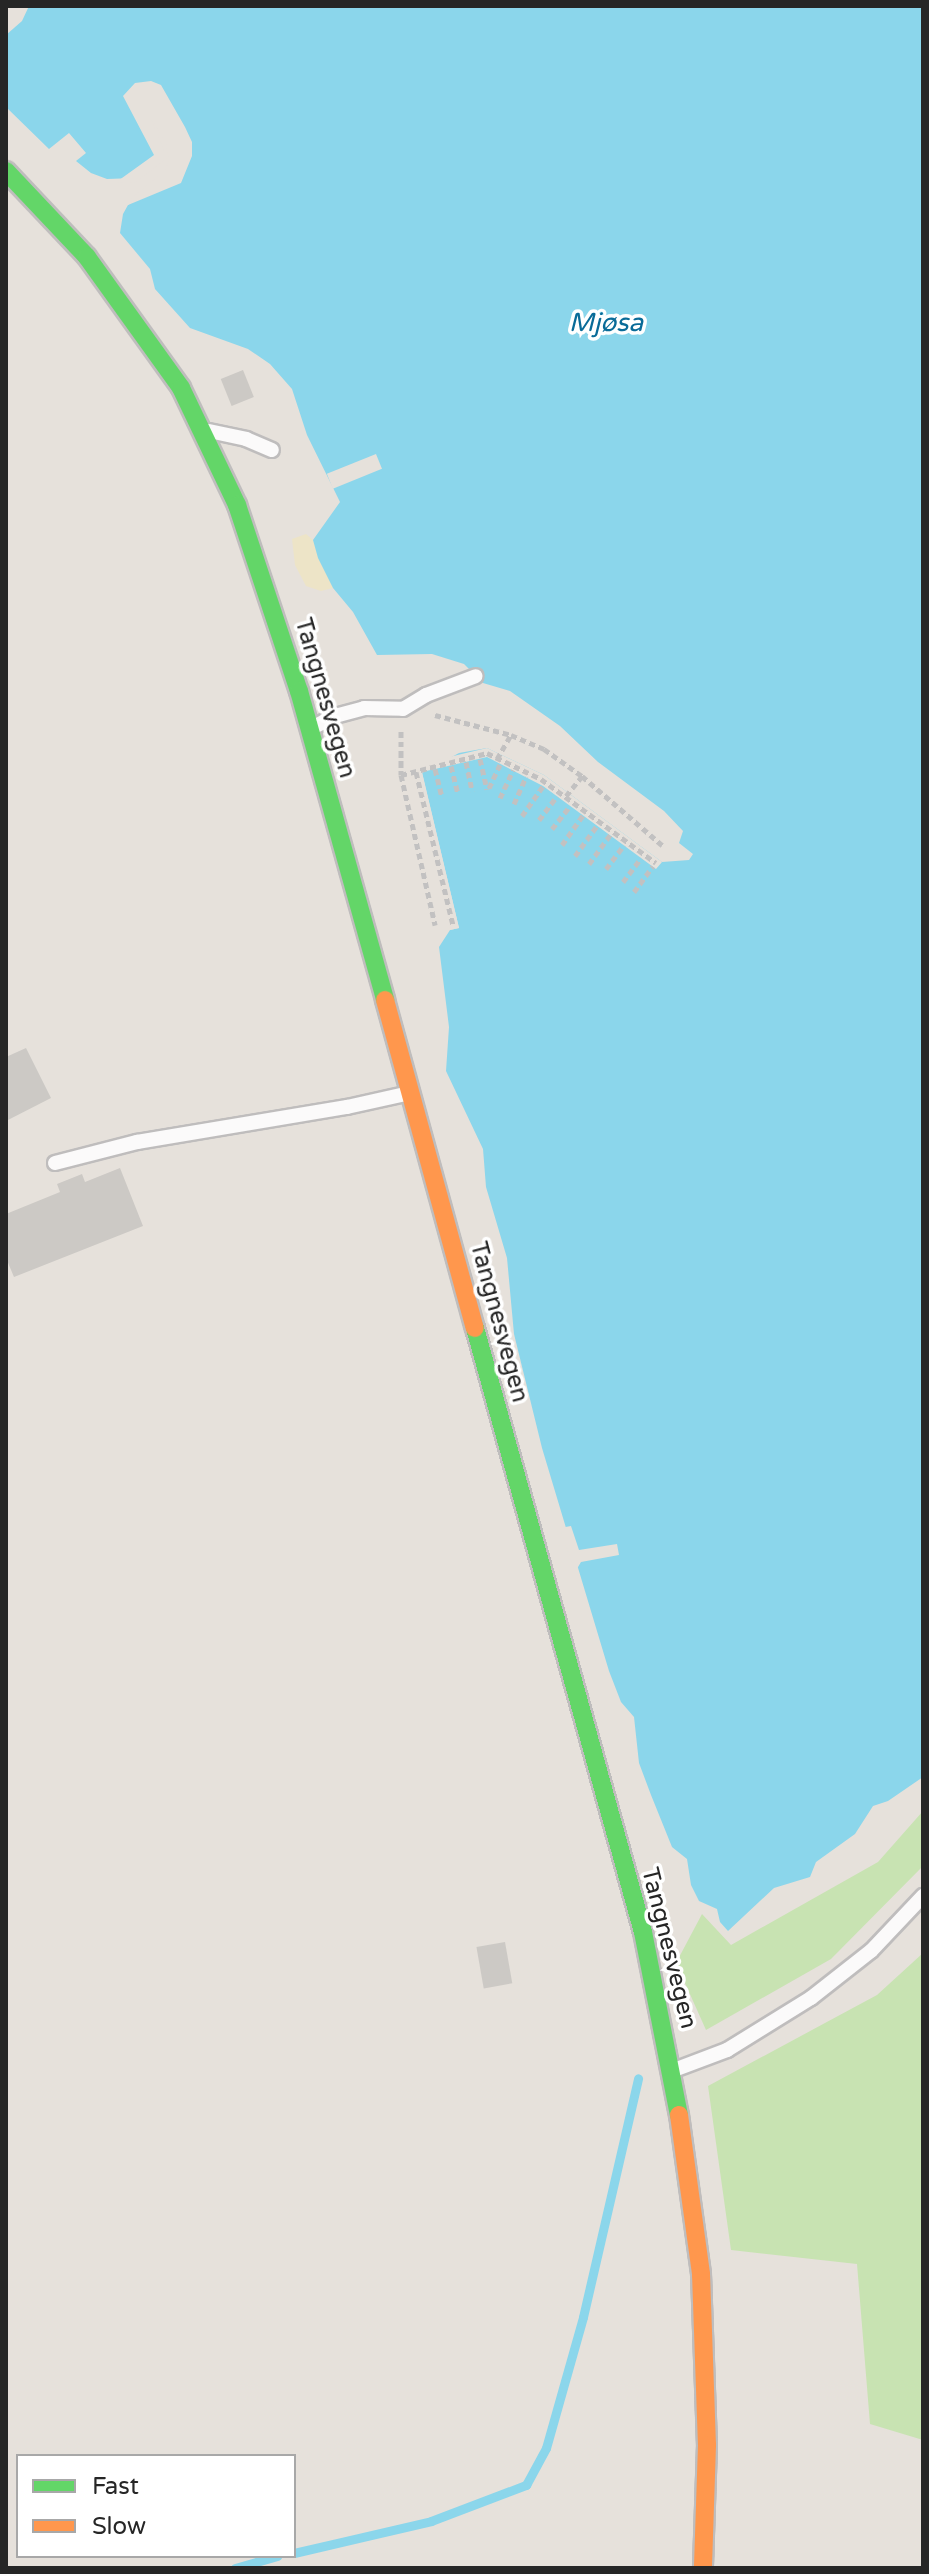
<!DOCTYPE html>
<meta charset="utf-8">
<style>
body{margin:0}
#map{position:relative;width:929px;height:2574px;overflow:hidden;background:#e6e1db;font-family:"Varela Round",sans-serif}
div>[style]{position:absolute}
.green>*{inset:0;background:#c8e3b2}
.sand>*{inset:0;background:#ede4c7}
.water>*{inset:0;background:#8bd6eb}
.pier>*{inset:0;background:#e6e1db;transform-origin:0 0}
.stream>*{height:9px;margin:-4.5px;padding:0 4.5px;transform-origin:4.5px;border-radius:4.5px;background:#8bd6eb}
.building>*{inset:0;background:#ccc9c5;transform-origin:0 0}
.path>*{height:5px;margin-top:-2.5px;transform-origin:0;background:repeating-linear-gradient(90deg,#c2c1c1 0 6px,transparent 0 10px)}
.roads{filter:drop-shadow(2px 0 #bfbdbd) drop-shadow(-2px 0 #bfbdbd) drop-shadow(0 2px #bfbdbd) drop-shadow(0 -2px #bfbdbd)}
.lane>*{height:14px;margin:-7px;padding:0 7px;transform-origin:7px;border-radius:7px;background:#fbfafa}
.fast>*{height:18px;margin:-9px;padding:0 9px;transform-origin:9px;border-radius:9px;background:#63d668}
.slow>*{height:18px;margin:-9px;padding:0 9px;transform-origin:9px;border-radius:9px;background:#ff974d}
span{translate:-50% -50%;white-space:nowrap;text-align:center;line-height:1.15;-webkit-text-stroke:7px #fff;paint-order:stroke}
.street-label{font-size:24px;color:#262626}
.water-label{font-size:26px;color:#096b98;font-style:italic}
.frame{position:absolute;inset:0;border:8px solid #262626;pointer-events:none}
.legend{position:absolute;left:16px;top:2454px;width:280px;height:104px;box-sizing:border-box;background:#fff;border:2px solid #a8a8a8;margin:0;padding:10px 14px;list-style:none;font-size:24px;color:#262626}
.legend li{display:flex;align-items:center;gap:16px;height:40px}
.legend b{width:40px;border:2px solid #a8a8a8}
</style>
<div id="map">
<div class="green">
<div style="clip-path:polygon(923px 1811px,923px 1866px,831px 1959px,706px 2030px,676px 1963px,702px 1914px,731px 1945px,878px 1862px)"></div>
<div style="clip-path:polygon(923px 1953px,923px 2440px,870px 2424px,857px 2264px,731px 2250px,708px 2086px,877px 1995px)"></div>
</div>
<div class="sand">
<div style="clip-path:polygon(306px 534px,313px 540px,333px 588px,321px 591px,306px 586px,295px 565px,292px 539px)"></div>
</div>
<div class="water">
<div style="clip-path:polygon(13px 6px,923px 6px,923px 1777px,888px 1801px,873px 1806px,855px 1834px,816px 1862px,810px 1877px,774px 1888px,728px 1931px,720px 1922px,717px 1909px,699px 1901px,691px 1885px,687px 1859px,672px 1847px,651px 1795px,639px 1763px,634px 1717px,621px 1702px,609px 1671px,542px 1448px,514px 1334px,507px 1258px,486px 1187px,483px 1149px,446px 1071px,449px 1027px,439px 947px,450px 930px,459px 928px,422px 773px,459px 753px,487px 748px,544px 775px,662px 862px,689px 860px,693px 854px,679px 843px,683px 831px,664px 811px,598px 762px,560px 726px,510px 691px,483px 683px,464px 664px,432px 654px,377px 655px,353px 612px,333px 588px,318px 558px,313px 540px,340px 502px,307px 435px,292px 389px,270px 364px,248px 349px,190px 328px,155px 289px,150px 269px,120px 233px,123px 214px,128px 205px,169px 174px,173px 160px,147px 92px,140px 101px,163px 156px,135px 178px,107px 179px,91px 173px,76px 161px,86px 153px,69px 133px,49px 149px,6px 107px,6px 21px)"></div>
</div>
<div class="pier">
<div style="clip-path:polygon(9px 6px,29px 6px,22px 21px,6px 35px)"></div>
<div style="clip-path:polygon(151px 81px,161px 85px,185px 127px,192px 142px,192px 156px,181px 183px,128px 205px,124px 204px,165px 171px,169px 160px,166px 144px,149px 114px,167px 158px,136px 182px,115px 183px,154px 155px,123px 96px,135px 83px)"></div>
<div style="left:376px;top:454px;width:16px;height:53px;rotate:68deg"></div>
<div style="clip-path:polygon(487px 748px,544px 775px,662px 862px,656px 869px,543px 786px,487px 757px,422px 772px,459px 928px,450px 930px,449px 926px,454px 925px,418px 772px,424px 763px)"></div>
<div style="clip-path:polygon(571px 1526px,579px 1550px,617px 1544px,619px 1555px,581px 1562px,575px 1572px,560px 1528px)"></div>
</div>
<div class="stream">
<div style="left:294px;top:2553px;width:141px;rotate:-13.1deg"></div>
<div style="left:431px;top:2521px;width:102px;rotate:-20.8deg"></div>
<div style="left:526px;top:2485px;width:42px;rotate:-61.6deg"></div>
<div style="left:546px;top:2448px;width:136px;rotate:-74.2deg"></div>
<div style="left:583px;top:2317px;width:245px;rotate:-77deg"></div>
<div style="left:235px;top:2568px;width:44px;rotate:-15.9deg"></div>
</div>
<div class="building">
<div style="left:243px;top:370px;width:29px;height:24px;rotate:68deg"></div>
<div style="clip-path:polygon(26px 1048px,51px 1098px,6px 1121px,6px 1057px)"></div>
<div style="clip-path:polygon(120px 1168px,143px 1226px,14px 1277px,6px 1258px,6px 1214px,60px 1192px,57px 1184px,82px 1174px,85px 1182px)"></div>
<div style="left:505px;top:1942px;width:42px;height:29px;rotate:80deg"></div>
</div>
<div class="path">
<div style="left:435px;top:715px;width:79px;rotate:14.7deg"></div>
<div style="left:511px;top:735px;width:36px;rotate:23deg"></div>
<div style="left:544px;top:749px;width:47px;rotate:35.4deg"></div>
<div style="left:582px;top:776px;width:106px;rotate:40.8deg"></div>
<div style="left:401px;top:731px;width:44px;rotate:90deg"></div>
<div style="left:401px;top:775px;width:89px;rotate:-14.3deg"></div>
<div style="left:487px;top:753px;width:60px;rotate:25.7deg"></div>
<div style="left:541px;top:779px;width:142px;rotate:36.1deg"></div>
<div style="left:480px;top:759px;width:31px;rotate:77deg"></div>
<div style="left:497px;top:759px;width:28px;rotate:-60deg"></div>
<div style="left:466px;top:762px;width:30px;rotate:78deg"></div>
<div style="left:451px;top:766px;width:29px;rotate:76deg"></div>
<div style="left:435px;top:769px;width:30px;rotate:76deg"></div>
<div style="left:416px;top:772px;width:157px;rotate:76.4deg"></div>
<div style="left:401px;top:775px;width:154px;rotate:77.2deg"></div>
<div style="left:489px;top:788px;width:26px;rotate:-65deg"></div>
<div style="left:566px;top:796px;width:26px;rotate:-51deg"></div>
<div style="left:500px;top:798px;width:31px;rotate:-65deg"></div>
<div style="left:514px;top:804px;width:30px;rotate:-66deg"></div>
<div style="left:522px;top:816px;width:37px;rotate:-55deg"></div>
<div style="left:539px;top:820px;width:30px;rotate:-53deg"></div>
<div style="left:552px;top:829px;width:29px;rotate:-52deg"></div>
<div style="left:562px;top:845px;width:37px;rotate:-55deg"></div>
<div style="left:575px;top:856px;width:37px;rotate:-54deg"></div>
<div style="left:589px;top:864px;width:36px;rotate:-54deg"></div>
<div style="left:606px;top:869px;width:30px;rotate:-53deg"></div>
<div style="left:623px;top:882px;width:30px;rotate:-53deg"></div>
<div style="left:634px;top:892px;width:32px;rotate:-54deg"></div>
</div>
<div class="roads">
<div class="lane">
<div style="left:209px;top:431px;width:38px;rotate:12deg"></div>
<div style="left:246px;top:439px;width:28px;rotate:23deg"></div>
<div style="left:312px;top:728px;width:26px;rotate:-28deg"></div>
<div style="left:335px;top:716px;width:30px;rotate:-15deg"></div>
<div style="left:364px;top:708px;width:39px;rotate:1deg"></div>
<div style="left:403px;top:709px;width:27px;rotate:-31deg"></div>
<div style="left:426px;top:695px;width:53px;rotate:-20.8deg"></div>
<div style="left:55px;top:1163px;width:85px;rotate:-14.4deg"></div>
<div style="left:137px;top:1142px;width:213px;rotate:-9.5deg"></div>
<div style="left:347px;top:1107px;width:65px;rotate:-12.5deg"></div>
<div style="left:674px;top:2070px;width:57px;rotate:-20.7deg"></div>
<div style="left:727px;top:2050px;width:99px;rotate:-31.8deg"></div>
<div style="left:811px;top:1998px;width:76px;rotate:-38.1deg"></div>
<div style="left:871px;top:1951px;width:76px;rotate:-46.6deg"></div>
</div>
<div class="fast">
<div style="left:6px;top:171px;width:118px;rotate:46.7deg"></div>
<div style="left:87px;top:257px;width:161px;rotate:54.3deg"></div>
<div style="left:181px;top:388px;width:130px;rotate:64.4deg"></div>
<div style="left:237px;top:505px;width:196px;rotate:71.6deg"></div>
<div style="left:299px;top:691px;width:321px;rotate:74.4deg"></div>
<div style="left:475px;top:1328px;width:627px;rotate:74.46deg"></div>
<div style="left:643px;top:1932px;width:187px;rotate:78.9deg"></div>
</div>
<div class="slow">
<div style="left:385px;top:1000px;width:340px;rotate:74.7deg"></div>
<div style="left:679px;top:2115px;width:161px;rotate:82.1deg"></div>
<div style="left:701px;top:2274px;width:171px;rotate:88deg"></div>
<div style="left:707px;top:2445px;width:123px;rotate:91.9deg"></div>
</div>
</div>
<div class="street-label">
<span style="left:325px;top:698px;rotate:74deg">Tangnesvegen</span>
<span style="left:499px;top:1322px;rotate:75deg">Tangnesvegen</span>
<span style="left:669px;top:1948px;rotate:76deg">Tangnesvegen</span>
</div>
<div class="water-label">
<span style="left:606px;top:323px">Mjøsa</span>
</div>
<div class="frame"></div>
<ul class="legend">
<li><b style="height:10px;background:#63d668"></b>Fast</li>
<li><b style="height:10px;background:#ff974d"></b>Slow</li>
</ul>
</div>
